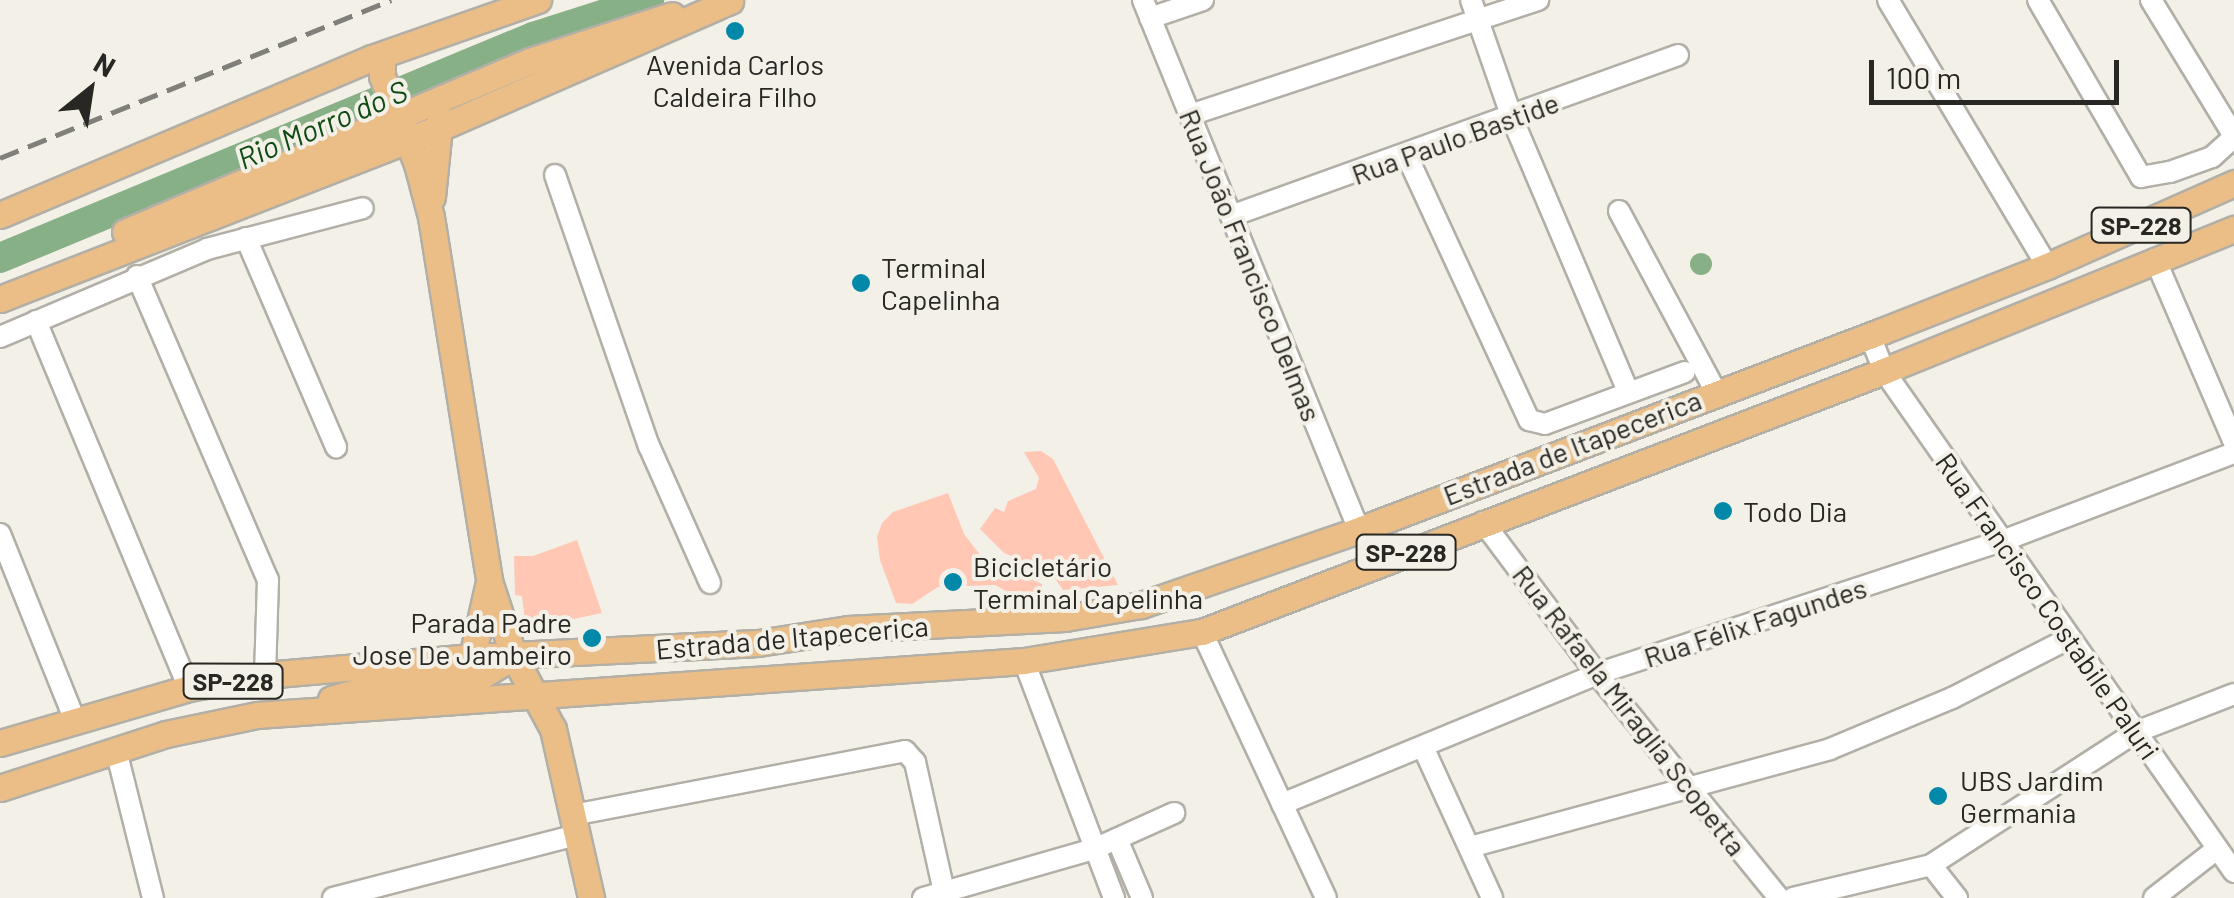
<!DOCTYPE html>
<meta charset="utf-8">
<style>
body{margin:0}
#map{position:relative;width:2234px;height:898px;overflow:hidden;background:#f3f0e7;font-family:Barlow,sans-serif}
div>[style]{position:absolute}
.green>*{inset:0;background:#ffc7b4}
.water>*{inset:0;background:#88b087}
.round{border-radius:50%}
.river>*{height:30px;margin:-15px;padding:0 15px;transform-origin:15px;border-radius:15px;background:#88b087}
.roads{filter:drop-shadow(2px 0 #b2afa7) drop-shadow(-2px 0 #b2afa7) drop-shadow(0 2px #b2afa7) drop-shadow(0 -2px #b2afa7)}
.minor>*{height:20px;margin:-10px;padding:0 10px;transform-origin:10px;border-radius:10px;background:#fff}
.major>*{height:25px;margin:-12.5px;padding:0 12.5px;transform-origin:12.5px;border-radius:12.5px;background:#ecbe87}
.rail>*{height:5px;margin-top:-2.5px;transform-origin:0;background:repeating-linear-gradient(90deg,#817f79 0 20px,transparent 0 30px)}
.dots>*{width:28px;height:28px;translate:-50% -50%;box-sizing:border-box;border:5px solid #f3f0e7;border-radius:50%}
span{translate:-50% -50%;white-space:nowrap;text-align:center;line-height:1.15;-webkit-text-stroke:8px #f3f0e7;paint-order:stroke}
.shield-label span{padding:2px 8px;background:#f3f0e7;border:2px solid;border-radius:8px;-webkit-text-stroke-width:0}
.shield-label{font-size:25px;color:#282723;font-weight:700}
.poi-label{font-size:28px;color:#282723}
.left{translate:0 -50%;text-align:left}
.right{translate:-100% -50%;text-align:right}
.street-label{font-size:28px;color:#282723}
.water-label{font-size:30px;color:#0e4a14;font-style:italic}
.north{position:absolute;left:40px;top:40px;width:100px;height:100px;-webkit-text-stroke:8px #f3f0e7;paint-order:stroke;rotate:30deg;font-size:28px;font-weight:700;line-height:40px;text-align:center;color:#282723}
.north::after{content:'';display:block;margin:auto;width:35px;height:45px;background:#282723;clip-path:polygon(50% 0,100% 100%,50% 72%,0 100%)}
.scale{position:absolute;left:1869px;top:60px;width:250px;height:45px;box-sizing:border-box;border:5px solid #282723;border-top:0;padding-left:12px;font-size:30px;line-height:35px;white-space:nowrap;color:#282723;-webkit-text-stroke:8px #f3f0e7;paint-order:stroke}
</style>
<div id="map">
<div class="green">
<div style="clip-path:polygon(1041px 451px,1053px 459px,1118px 585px,1063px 590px,1051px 573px,1004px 553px,980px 529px,995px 508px,1004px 512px,1008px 501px,1036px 489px,1039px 478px,1024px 452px)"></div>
<div style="clip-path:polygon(948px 493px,964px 534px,981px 556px,1042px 584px,1041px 596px,1017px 597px,995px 585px,938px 587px,912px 604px,896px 603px,880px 560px,877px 537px,882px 523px,893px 512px)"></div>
<div style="clip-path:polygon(577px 540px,602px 613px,526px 629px,522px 596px,515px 595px,514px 556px,533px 556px)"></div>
</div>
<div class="water">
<div class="round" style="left:1690px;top:253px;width:22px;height:22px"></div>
</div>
<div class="river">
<div style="left:0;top:258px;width:577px;rotate:-22.52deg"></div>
<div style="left:533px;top:37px;width:122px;rotate:-17.7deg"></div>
</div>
<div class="roads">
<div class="minor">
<div style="left:1143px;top:0;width:572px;rotate:67.83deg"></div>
<div style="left:1471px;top:0;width:125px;rotate:70.8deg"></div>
<div style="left:1512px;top:118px;width:297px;rotate:67deg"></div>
<div style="left:1888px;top:0;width:310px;rotate:59.1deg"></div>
<div style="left:2038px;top:0;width:205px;rotate:59.8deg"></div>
<div style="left:2141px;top:177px;width:29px;rotate:-10deg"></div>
<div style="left:2170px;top:172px;width:45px;rotate:-19.7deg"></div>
<div style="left:2212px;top:157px;width:30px;rotate:-42deg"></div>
<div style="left:2151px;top:0;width:159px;rotate:58.6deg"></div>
<div style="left:1150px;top:18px;width:56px;rotate:-18.8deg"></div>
<div style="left:1190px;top:115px;width:367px;rotate:-18.3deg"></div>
<div style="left:1407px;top:156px;width:291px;rotate:65.2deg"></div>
<div style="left:1529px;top:420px;width:16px;rotate:14deg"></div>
<div style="left:1545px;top:424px;width:149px;rotate:-20.4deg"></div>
<div style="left:555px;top:175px;width:287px;rotate:70.9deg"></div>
<div style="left:649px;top:446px;width:150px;rotate:66deg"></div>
<div style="left:1619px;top:211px;width:205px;rotate:61.8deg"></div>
<div style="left:1231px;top:216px;width:475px;rotate:-19.8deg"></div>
<div style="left:246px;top:238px;width:228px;rotate:66.7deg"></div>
<div style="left:2155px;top:259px;width:199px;rotate:66.7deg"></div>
<div style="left:137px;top:276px;width:331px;rotate:66.7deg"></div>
<div style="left:268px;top:580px;width:95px;rotate:91.8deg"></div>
<div style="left:36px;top:321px;width:398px;rotate:67.4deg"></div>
<div style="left:1870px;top:336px;width:38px;rotate:68deg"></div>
<div style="left:1884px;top:371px;width:611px;rotate:55.06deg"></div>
<div style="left:0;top:337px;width:225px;rotate:-23deg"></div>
<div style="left:207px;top:249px;width:161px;rotate:-14.7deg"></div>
<div style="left:1483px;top:522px;width:190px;rotate:53.1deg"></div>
<div style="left:1597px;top:674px;width:289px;rotate:50.9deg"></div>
<div style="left:0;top:534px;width:198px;rotate:68.1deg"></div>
<div style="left:1202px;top:632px;width:293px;rotate:65deg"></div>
<div style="left:1024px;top:661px;width:254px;rotate:69.2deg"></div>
<div style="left:1423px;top:747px;width:166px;rotate:65.4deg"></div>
<div style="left:116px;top:750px;width:153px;rotate:76deg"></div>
<div style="left:1282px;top:804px;width:341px;rotate:-22.4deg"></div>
<div style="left:1597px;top:674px;width:426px;rotate:-18.2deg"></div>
<div style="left:2002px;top:541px;width:248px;rotate:-20.8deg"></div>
<div style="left:573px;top:815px;width:338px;rotate:-10.9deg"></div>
<div style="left:905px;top:751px;width:15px;rotate:48deg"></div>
<div style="left:915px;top:762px;width:133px;rotate:77.4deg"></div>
<div style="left:1117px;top:839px;width:64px;rotate:67deg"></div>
<div style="left:1470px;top:847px;width:373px;rotate:-15.2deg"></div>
<div style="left:1830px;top:749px;width:132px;rotate:-22.7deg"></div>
<div style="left:1952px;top:698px;width:132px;rotate:-27deg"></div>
<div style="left:1931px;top:865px;width:42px;rotate:51.8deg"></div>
<div style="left:333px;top:898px;width:252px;rotate:-14.5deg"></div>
<div style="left:923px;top:898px;width:178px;rotate:-16deg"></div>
<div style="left:1094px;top:849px;width:88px;rotate:-24.2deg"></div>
<div style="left:1793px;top:898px;width:142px;rotate:-13.4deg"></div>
<div style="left:1931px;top:865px;width:244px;rotate:-33deg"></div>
<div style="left:2136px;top:732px;width:105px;rotate:-21.2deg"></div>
<div style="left:2154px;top:898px;width:80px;rotate:-37.9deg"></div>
</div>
<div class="major">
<div style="left:382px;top:55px;width:21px;rotate:90deg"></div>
<div style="left:382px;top:76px;width:95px;rotate:68.3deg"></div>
<div style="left:417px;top:164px;width:55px;rotate:75.2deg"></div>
<div style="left:431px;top:217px;width:369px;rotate:80.9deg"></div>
<div style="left:489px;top:581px;width:80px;rotate:71.8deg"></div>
<div style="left:514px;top:657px;width:82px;rotate:61.6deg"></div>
<div style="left:553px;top:729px;width:173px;rotate:77.3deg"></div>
<div style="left:432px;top:197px;width:80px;rotate:-84.3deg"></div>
<div style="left:0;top:215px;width:404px;rotate:-22.9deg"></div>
<div style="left:372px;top:58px;width:176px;rotate:-19.3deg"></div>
<div style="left:125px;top:232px;width:440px;rotate:-22.9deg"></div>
<div style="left:530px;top:61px;width:149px;rotate:-17.9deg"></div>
<div style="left:0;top:299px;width:469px;rotate:-21.3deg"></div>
<div style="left:437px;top:129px;width:320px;rotate:-23.6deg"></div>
<div style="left:472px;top:657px;width:73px;rotate:-77.3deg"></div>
<div style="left:331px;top:699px;width:41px;rotate:-15.8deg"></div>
<div style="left:370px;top:688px;width:92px;rotate:-5.6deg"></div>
<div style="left:462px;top:679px;width:21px;rotate:-11deg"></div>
<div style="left:483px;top:675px;width:31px;rotate:-32deg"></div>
<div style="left:0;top:743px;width:197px;rotate:-16.2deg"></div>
<div style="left:189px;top:688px;width:77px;rotate:-9.7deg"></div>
<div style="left:265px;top:675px;width:208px;rotate:-5deg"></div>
<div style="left:472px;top:657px;width:286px;rotate:-2.8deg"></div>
<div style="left:758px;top:643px;width:91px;rotate:-8.8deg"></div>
<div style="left:848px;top:629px;width:217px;rotate:-2.9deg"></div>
<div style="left:1065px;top:618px;width:77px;rotate:-9.7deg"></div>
<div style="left:1141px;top:605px;width:231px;rotate:-19deg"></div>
<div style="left:1359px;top:530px;width:560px;rotate:-20.83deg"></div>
<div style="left:1882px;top:331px;width:177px;rotate:-21.5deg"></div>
<div style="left:2047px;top:266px;width:205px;rotate:-23.9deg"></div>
<div style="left:0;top:788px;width:175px;rotate:-18deg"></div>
<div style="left:166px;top:734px;width:93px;rotate:-11.8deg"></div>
<div style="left:257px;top:715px;width:769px;rotate:-4.03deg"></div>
<div style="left:1024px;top:661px;width:180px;rotate:-9.3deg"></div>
<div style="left:1202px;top:632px;width:730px;rotate:-20.94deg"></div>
<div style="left:1884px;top:371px;width:378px;rotate:-22.1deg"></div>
</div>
</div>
<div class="rail">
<div style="left:0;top:158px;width:422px;rotate:-22deg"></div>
</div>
<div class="dots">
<div style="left:735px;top:31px;background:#0288a9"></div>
<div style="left:861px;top:283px;background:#0288a9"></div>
<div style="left:1723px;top:511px;background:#0288a9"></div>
<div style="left:953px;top:582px;background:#0288a9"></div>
<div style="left:592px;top:638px;background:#0288a9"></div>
<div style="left:1938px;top:796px;background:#0288a9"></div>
</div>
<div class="shield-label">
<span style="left:2141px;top:225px">SP-228</span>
<span style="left:1406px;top:552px">SP-228</span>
<span style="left:233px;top:681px">SP-228</span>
</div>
<div class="poi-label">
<span style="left:735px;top:80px">Avenida Carlos<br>Caldeira Filho</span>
<span class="left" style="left:881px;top:283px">Terminal<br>Capelinha</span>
<span class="left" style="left:1743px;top:511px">Todo Dia</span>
<span class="left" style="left:973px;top:582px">Bicicletário<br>Terminal Capelinha</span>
<span class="right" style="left:572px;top:638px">Parada Padre<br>Jose De Jambeiro</span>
<span class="left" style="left:1960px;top:796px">UBS Jardim<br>Germania</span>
</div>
<div class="street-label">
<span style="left:1455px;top:138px;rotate:-20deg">Rua Paulo Bastide</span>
<span style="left:1251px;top:265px;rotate:68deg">Rua João Francisco Delmas</span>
<span style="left:1572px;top:447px;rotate:-21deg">Estrada de Itapecerica</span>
<span style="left:2048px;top:606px;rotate:55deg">Rua Francisco Costabile Paluri</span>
<span style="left:1755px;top:622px;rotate:-18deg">Rua Félix Fagundes</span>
<span style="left:792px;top:637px;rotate:-5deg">Estrada de Itapecerica</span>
<span style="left:1630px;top:710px;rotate:52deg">Rua Rafaela Miraglia Scopetta</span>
</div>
<div class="water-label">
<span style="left:322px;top:124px;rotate:-23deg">Rio Morro do S</span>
</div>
<div class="north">N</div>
<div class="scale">100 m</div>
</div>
